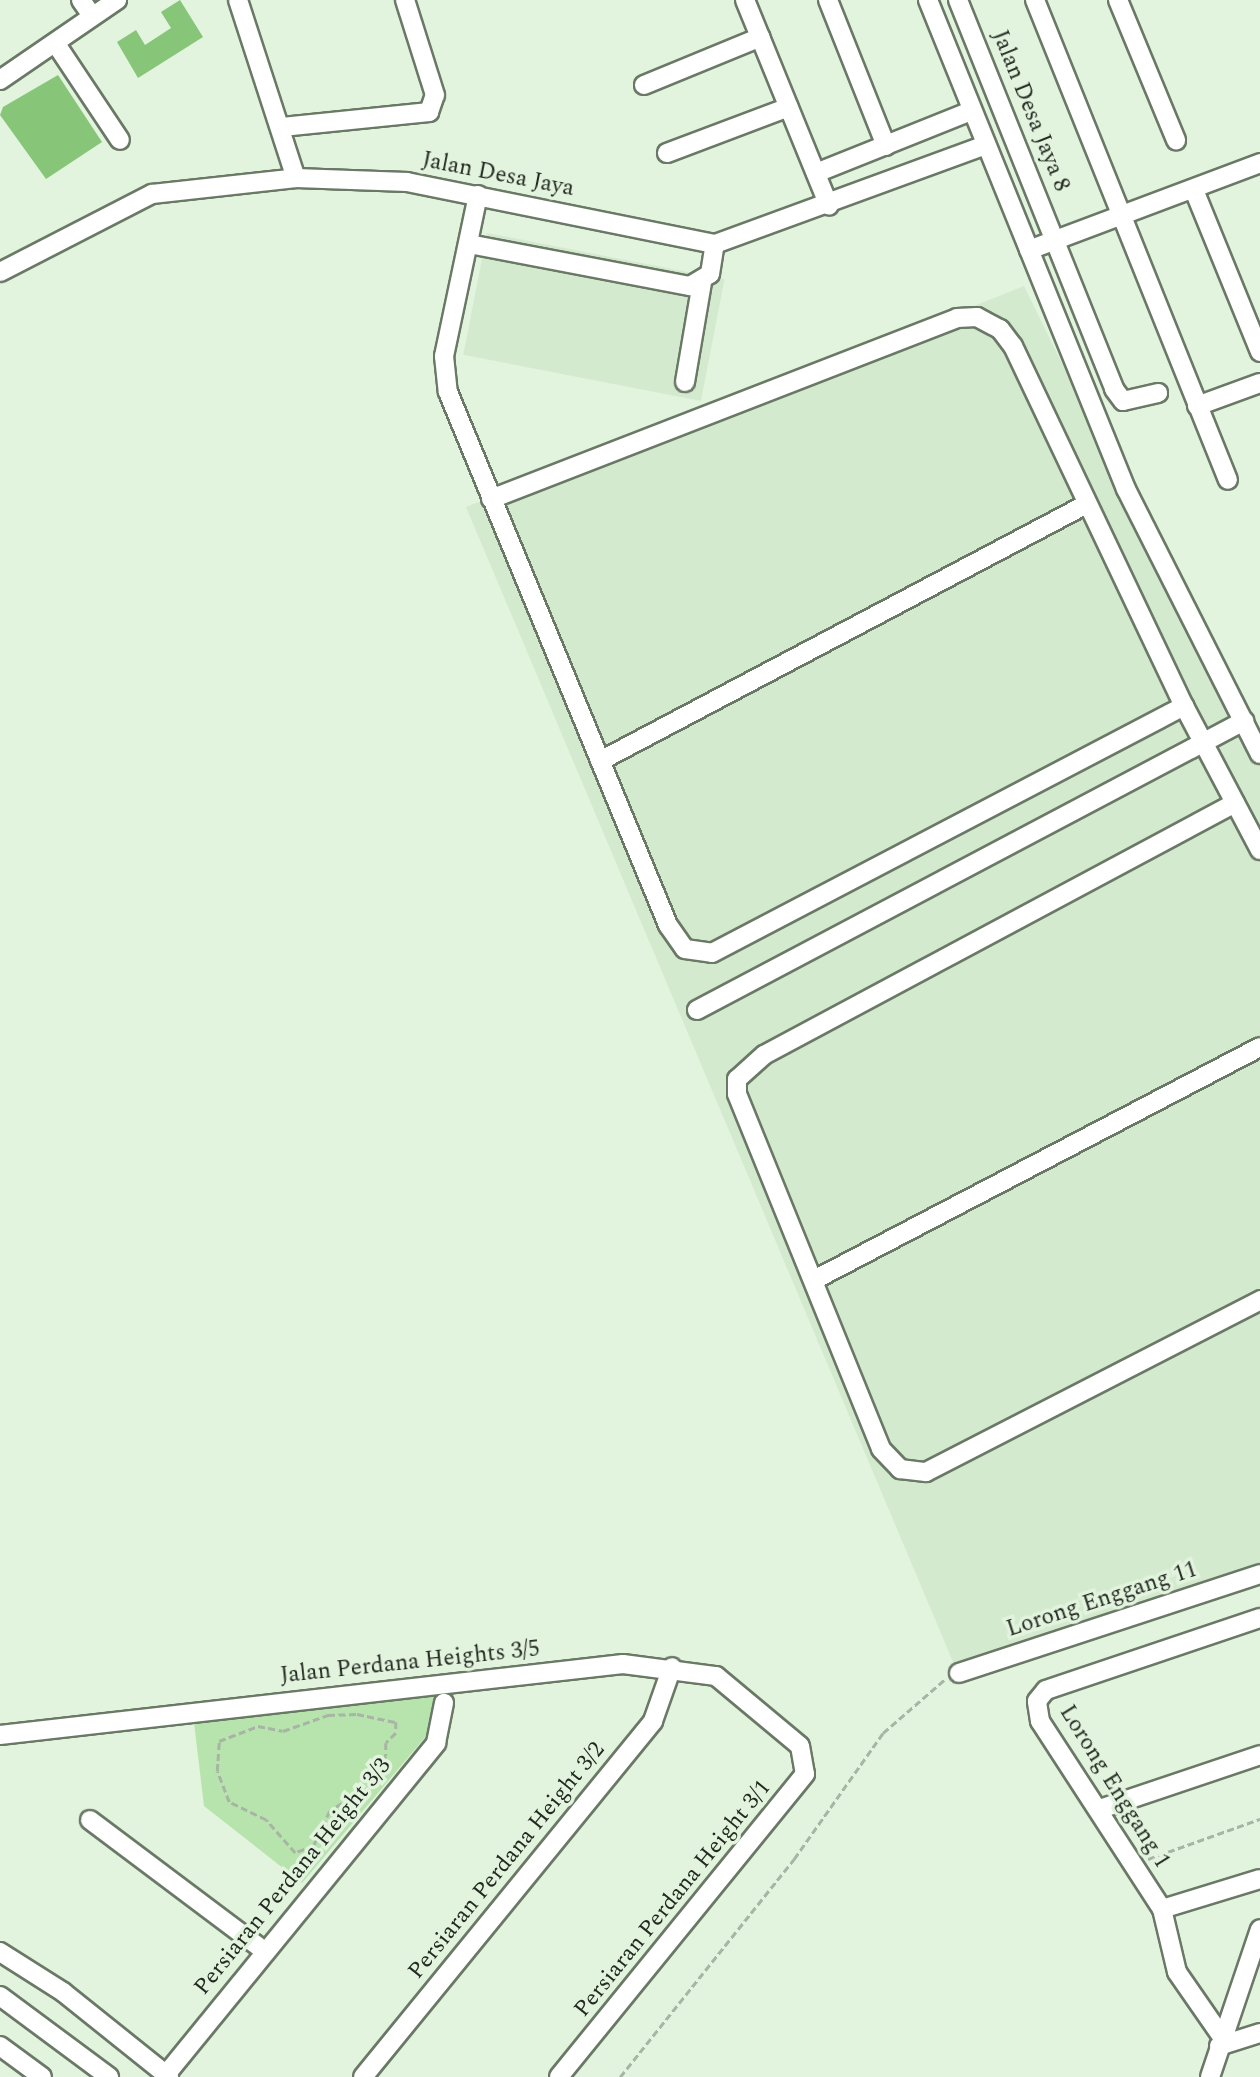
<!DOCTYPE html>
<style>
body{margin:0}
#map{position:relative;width:1260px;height:2077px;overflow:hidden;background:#e2f3de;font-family:Spectral,serif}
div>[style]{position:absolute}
.built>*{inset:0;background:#d4eacf;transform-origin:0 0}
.green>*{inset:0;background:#b7e4ac}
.building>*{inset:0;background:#87c578}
.path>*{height:2.5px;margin-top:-1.25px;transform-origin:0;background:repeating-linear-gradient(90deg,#a7b5a4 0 7px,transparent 0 10.5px)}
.roads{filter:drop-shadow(2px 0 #6a7966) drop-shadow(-2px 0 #6a7966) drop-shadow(0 2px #6a7966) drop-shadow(0 -2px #6a7966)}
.minor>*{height:18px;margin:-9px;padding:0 9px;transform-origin:9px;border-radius:9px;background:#fff}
span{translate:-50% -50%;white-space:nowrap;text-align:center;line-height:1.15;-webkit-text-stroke:7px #e2f3de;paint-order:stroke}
.street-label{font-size:23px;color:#222921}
</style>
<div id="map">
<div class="built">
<div style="left:487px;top:233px;width:242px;height:124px;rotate:11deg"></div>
<div style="clip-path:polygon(1024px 286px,1260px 767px,1260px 1566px,959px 1676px,466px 507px)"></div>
</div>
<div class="green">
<div style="clip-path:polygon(435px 1693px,438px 1712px,427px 1735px,302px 1883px,204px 1806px,194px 1722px)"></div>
</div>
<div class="building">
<div style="clip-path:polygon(180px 0,203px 37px,138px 78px,117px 42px,136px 30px,145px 45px,171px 28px,161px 12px)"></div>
<div style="clip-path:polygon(58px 75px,102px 142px,46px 179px,0 115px,3px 107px)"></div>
</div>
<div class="path">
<div style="left:357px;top:1714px;width:40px;rotate:12deg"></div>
<div style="left:396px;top:1722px;width:11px;rotate:90deg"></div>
<div style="left:396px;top:1733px;width:14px;rotate:135deg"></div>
<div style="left:386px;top:1743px;width:13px;rotate:90deg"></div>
<div style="left:386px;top:1756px;width:35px;rotate:119deg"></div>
<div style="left:369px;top:1787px;width:46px;rotate:148.4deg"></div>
<div style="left:330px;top:1811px;width:38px;rotate:115deg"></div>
<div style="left:314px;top:1846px;width:20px;rotate:160deg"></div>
<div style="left:295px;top:1853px;width:44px;rotate:-131.3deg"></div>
<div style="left:266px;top:1820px;width:41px;rotate:-154.1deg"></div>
<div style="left:229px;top:1802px;width:33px;rotate:-111deg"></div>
<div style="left:217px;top:1771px;width:30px;rotate:-86deg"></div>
<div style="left:219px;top:1741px;width:42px;rotate:-21deg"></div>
<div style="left:258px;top:1726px;width:25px;rotate:11deg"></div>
<div style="left:283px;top:1731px;width:48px;rotate:-19.6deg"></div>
<div style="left:328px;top:1715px;width:29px;rotate:-2deg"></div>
<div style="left:1148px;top:1859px;width:119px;rotate:-19.7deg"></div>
<div style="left:620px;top:2077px;width:279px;rotate:-51.4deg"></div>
<div style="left:794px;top:1859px;width:154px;rotate:-54.8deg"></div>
<div style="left:883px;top:1733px;width:81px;rotate:-41deg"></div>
</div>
<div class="roads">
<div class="minor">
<div style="left:81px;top:0;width:19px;rotate:55deg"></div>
<div style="left:238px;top:0;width:187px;rotate:72deg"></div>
<div style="left:745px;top:0;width:222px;rotate:67.8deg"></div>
<div style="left:828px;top:0;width:157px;rotate:68.3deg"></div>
<div style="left:928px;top:0;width:528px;rotate:67.96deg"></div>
<div style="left:1126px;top:489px;width:297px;rotate:63.2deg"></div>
<div style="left:958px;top:0;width:419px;rotate:68.1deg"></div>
<div style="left:1114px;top:389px;width:15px;rotate:53deg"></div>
<div style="left:1123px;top:401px;width:36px;rotate:-13deg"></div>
<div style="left:1035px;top:0;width:517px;rotate:68.1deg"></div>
<div style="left:1118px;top:0;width:152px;rotate:67.5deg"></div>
<div style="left:56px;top:44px;width:115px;rotate:56.3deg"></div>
<div style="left:0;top:80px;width:142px;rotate:-34.4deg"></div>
<div style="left:644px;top:85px;width:126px;rotate:-22.3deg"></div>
<div style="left:282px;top:127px;width:148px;rotate:-5.8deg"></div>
<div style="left:429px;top:112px;width:18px;rotate:-71deg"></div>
<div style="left:435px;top:95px;width:100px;rotate:-107.5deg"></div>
<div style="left:667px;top:153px;width:130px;rotate:-20.7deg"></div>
<div style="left:816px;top:173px;width:167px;rotate:-21.8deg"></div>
<div style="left:1194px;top:190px;width:175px;rotate:67.8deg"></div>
<div style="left:478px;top:195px;width:165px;rotate:101.9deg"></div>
<div style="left:444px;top:356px;width:36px;rotate:84deg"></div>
<div style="left:448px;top:392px;width:577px;rotate:67.57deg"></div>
<div style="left:668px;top:925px;width:29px;rotate:55deg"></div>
<div style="left:685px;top:949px;width:27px;rotate:8deg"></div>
<div style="left:712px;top:953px;width:533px;rotate:-27.62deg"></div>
<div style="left:469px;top:244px;width:225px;rotate:10.8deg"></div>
<div style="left:690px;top:286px;width:23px;rotate:-31deg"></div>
<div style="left:710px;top:274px;width:30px;rotate:-81deg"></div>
<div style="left:1029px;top:250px;width:247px;rotate:-20.6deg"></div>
<div style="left:0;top:272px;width:171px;rotate:-27.2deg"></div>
<div style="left:152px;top:194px;width:145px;rotate:-6.3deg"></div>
<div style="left:296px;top:178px;width:111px;rotate:2.1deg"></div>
<div style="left:407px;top:182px;width:314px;rotate:11.4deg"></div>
<div style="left:715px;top:244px;width:288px;rotate:-20.1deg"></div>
<div style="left:685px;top:382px;width:100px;rotate:-80.3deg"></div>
<div style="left:1197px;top:406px;width:67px;rotate:-20.1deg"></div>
<div style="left:491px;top:499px;width:500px;rotate:-21.2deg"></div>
<div style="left:957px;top:318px;width:20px;rotate:-3deg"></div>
<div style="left:977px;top:317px;width:26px;rotate:28deg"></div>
<div style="left:1000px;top:329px;width:21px;rotate:53deg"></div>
<div style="left:1013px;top:346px;width:399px;rotate:64.6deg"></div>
<div style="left:1184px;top:706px;width:163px;rotate:62.2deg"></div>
<div style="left:600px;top:761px;width:548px;rotate:-27.83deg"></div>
<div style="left:1235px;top:803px;width:534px;rotate:151.85deg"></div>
<div style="left:764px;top:1055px;width:36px;rotate:138deg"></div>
<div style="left:737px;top:1079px;width:15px;rotate:90deg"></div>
<div style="left:737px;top:1094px;width:383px;rotate:67.9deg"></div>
<div style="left:881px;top:1449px;width:28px;rotate:46deg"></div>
<div style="left:900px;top:1469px;width:26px;rotate:7deg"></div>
<div style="left:926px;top:1472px;width:376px;rotate:-27.2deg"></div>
<div style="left:697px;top:1010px;width:619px;rotate:-27.85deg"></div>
<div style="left:814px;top:1280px;width:503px;rotate:-27.58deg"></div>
<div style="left:959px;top:1673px;width:317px;rotate:-18.2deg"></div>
<div style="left:0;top:1735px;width:627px;rotate:-6.5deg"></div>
<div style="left:623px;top:1664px;width:94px;rotate:7.4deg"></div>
<div style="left:716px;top:1676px;width:109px;rotate:39.8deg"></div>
<div style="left:800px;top:1746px;width:28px;rotate:80deg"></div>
<div style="left:805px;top:1774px;width:390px;rotate:129.1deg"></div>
<div style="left:1100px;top:1809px;width:169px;rotate:-18.6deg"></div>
<div style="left:90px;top:1820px;width:216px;rotate:36.9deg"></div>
<div style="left:1162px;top:1909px;width:102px;rotate:-17deg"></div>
<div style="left:0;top:1952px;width:75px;rotate:32.4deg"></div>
<div style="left:63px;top:1992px;width:136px;rotate:38.7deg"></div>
<div style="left:0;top:1996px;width:136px;rotate:36.6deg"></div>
<div style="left:1222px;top:2037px;width:79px;rotate:-124.7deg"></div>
<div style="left:1177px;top:1972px;width:65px;rotate:-103.4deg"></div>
<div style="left:1162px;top:1909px;width:224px;rotate:-123deg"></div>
<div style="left:1040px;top:1721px;width:20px;rotate:-99deg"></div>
<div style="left:1037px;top:1701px;width:14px;rotate:-51deg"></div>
<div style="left:1046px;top:1690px;width:226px;rotate:-18.6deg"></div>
<div style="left:0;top:2046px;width:52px;rotate:36.4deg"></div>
<div style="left:1219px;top:2046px;width:43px;rotate:-17.6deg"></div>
<div style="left:164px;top:2077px;width:431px;rotate:-50.8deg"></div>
<div style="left:436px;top:1743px;width:41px;rotate:-78.7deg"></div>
<div style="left:363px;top:2077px;width:459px;rotate:-50.8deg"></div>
<div style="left:653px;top:1721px;width:57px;rotate:-70.6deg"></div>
<div style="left:1210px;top:2077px;width:156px;rotate:-71.3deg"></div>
</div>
</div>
<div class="street-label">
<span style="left:1030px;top:111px;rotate:68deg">Jalan Desa Jaya 8</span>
<span style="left:498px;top:175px;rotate:11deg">Jalan Desa Jaya</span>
<span style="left:1102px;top:1600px;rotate:-18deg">Lorong Enggang 11</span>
<span style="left:410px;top:1663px;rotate:-6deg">Jalan Perdana Heights 3/5</span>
<span style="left:1114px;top:1787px;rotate:58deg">Lorong Enggang 1</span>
<span style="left:507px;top:1861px;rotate:-51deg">Persiaran Perdana Height 3/2</span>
<span style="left:293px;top:1877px;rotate:-51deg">Persiaran Perdana Height 3/3</span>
<span style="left:673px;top:1899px;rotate:-51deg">Persiaran Perdana Height 3/1</span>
</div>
</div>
